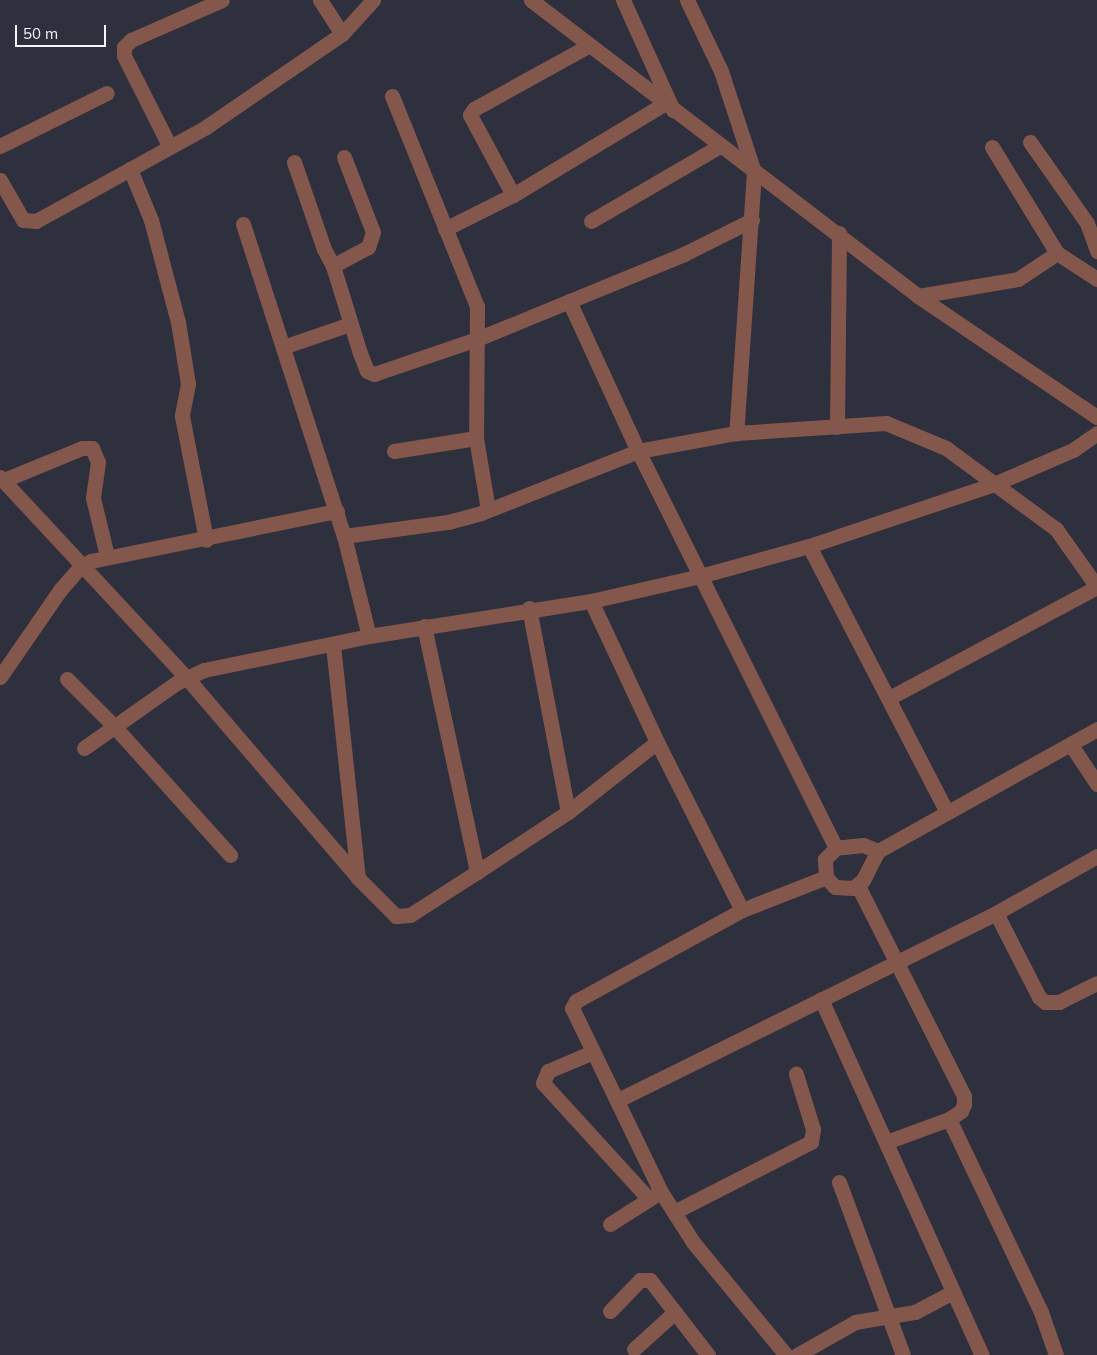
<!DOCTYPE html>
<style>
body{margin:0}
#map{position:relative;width:1097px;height:1355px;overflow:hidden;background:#2f303d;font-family:Mulish,sans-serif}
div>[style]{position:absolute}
.minor>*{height:15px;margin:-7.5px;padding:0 7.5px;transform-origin:7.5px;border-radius:7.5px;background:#84574d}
span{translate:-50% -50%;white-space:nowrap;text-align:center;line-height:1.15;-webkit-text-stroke:4.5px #2f303d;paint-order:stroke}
.scale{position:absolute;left:15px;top:25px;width:91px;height:22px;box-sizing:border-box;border:2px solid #f3f4fc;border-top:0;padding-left:6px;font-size:15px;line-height:18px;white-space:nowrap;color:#f3f4fc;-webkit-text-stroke:4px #2f303d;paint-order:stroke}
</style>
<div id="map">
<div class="minor">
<div style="left:320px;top:0;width:40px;rotate:57.1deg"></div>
<div style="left:531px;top:0;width:487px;rotate:37.4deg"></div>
<div style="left:918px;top:296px;width:216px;rotate:34.1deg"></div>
<div style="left:623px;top:0;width:121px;rotate:65.6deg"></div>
<div style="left:687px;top:0;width:79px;rotate:64.4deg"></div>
<div style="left:721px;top:71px;width:106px;rotate:71.9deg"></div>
<div style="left:754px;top:172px;width:262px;rotate:93.9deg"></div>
<div style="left:588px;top:46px;width:130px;rotate:151.1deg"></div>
<div style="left:474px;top:109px;width:7px;rotate:124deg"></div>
<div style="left:470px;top:115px;width:91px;rotate:61.7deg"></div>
<div style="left:513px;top:195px;width:176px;rotate:-31.1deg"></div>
<div style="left:392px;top:96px;width:227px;rotate:68deg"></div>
<div style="left:477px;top:306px;width:132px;rotate:90.4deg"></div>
<div style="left:1030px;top:142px;width:99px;rotate:54.9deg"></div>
<div style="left:1087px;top:223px;width:30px;rotate:70deg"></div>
<div style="left:0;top:146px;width:119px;rotate:-26.4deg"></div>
<div style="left:170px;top:147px;width:102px;rotate:-116.8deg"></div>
<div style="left:124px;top:56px;width:9px;rotate:-90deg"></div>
<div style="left:124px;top:47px;width:10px;rotate:-45deg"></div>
<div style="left:131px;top:40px;width:99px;rotate:-23.7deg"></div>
<div style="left:992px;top:147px;width:124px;rotate:58.5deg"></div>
<div style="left:1057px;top:253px;width:48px;rotate:33deg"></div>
<div style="left:344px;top:157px;width:80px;rotate:68.9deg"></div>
<div style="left:373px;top:232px;width:16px;rotate:108deg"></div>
<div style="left:368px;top:247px;width:40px;rotate:152deg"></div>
<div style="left:333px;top:266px;width:91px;rotate:72.8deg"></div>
<div style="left:360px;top:353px;width:19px;rotate:69deg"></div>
<div style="left:367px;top:371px;width:8px;rotate:23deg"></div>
<div style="left:374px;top:374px;width:109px;rotate:-18.8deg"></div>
<div style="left:477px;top:339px;width:224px;rotate:-22.3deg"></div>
<div style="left:684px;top:254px;width:76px;rotate:-26.6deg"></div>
<div style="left:294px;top:162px;width:92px;rotate:71deg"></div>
<div style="left:324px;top:249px;width:19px;rotate:62deg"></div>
<div style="left:130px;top:169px;width:55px;rotate:67.6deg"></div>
<div style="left:151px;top:220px;width:106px;rotate:75.2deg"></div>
<div style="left:178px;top:322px;width:63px;rotate:80.8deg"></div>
<div style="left:188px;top:384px;width:33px;rotate:101deg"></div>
<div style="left:182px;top:416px;width:126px;rotate:79deg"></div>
<div style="left:0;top:180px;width:46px;rotate:60.1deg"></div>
<div style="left:23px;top:220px;width:13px;rotate:4deg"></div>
<div style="left:36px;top:221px;width:194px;rotate:-28.9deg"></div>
<div style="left:206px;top:127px;width:165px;rotate:-34.4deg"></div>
<div style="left:342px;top:34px;width:46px;rotate:-47.6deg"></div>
<div style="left:591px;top:221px;width:149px;rotate:-30.2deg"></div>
<div style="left:243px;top:224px;width:328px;rotate:72.1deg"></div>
<div style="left:344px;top:536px;width:103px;rotate:76deg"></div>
<div style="left:445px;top:229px;width:76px;rotate:-26.6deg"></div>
<div style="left:918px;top:296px;width:101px;rotate:-9.6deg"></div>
<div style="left:1018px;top:279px;width:47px;rotate:-33.7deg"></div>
<div style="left:283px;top:347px;width:71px;rotate:-18.9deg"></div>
<div style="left:837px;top:427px;width:194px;rotate:-89.4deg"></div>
<div style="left:394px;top:451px;width:83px;rotate:-9deg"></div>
<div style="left:476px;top:438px;width:73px;rotate:80.5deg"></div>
<div style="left:0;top:477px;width:273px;rotate:47.1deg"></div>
<div style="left:186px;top:677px;width:265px;rotate:49.4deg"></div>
<div style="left:358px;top:878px;width:54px;rotate:45deg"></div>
<div style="left:396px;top:916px;width:14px;rotate:-4deg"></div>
<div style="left:410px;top:915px;width:80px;rotate:-32.7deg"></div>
<div style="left:4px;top:480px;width:84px;rotate:-22.3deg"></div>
<div style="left:82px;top:448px;width:10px"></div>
<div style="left:92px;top:448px;width:15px;rotate:67deg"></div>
<div style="left:98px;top:462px;width:36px;rotate:98deg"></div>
<div style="left:93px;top:498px;width:60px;rotate:76.4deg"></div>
<div style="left:344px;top:536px;width:105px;rotate:-7.7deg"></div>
<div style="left:448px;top:522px;width:34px;rotate:-15deg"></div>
<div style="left:481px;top:513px;width:169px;rotate:-21.5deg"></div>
<div style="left:638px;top:451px;width:165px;rotate:-114.7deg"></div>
<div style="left:809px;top:546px;width:300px;rotate:62.6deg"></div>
<div style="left:591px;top:601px;width:156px;rotate:64.9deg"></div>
<div style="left:529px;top:608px;width:208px;rotate:79.2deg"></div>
<div style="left:424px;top:626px;width:252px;rotate:77.8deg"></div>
<div style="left:477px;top:872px;width:109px;rotate:-33.4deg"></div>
<div style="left:568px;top:812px;width:113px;rotate:-38.2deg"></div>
<div style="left:657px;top:742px;width:188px;rotate:63.2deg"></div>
<div style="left:333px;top:645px;width:234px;rotate:83.9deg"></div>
<div style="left:0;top:677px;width:106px;rotate:-55.4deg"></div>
<div style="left:60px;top:590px;width:30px;rotate:-49deg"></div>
<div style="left:80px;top:567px;width:13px;rotate:-29deg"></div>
<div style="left:91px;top:561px;width:251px;rotate:-11.5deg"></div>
<div style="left:67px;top:679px;width:65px;rotate:45deg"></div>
<div style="left:113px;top:725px;width:175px;rotate:48deg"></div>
<div style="left:889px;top:698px;width:236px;rotate:-28.1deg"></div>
<div style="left:1071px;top:745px;width:47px;rotate:56.3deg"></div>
<div style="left:84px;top:748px;width:113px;rotate:-35.2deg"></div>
<div style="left:176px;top:683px;width:31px;rotate:-25deg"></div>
<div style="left:204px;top:670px;width:168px;rotate:-11.6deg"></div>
<div style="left:369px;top:636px;width:225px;rotate:-9deg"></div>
<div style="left:591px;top:601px;width:112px;rotate:-12.9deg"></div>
<div style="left:700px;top:576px;width:113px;rotate:-15.4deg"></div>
<div style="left:809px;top:546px;width:195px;rotate:-18.5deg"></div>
<div style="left:994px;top:484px;width:86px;rotate:-23.3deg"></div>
<div style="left:1073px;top:450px;width:29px;rotate:-35deg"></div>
<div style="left:836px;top:848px;width:444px;rotate:-116.5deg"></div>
<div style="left:638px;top:451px;width:100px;rotate:-10.4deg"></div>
<div style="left:736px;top:433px;width:150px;rotate:-3.8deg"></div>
<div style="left:886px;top:423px;width:65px;rotate:22.6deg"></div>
<div style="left:946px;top:448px;width:137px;rotate:36.4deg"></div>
<div style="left:1056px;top:529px;width:71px;rotate:54.7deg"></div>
<div style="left:878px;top:851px;width:16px;rotate:-158deg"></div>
<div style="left:863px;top:845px;width:27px;rotate:174deg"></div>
<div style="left:836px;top:848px;width:16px;rotate:135deg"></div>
<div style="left:825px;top:859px;width:18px;rotate:87deg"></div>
<div style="left:826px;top:877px;width:13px;rotate:48deg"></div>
<div style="left:835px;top:887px;width:18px;rotate:3deg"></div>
<div style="left:853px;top:888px;width:13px;rotate:-39deg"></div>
<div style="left:863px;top:880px;width:33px;rotate:-63deg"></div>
<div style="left:878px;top:851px;width:251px;rotate:-29.1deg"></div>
<div style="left:858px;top:886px;width:235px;rotate:63.2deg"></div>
<div style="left:964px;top:1096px;width:8px;rotate:90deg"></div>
<div style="left:964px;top:1104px;width:8px;rotate:113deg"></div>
<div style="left:961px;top:1111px;width:14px;rotate:146deg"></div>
<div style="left:949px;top:1119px;width:67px;rotate:159.9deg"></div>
<div style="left:996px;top:913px;width:94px;rotate:62.9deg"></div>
<div style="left:1039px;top:997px;width:8px;rotate:40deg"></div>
<div style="left:1045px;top:1002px;width:14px"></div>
<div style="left:1059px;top:1002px;width:42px;rotate:-26.6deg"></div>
<div style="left:821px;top:999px;width:391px;rotate:65.7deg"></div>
<div style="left:593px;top:1052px;width:49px;rotate:157.1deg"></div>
<div style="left:548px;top:1071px;width:13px;rotate:113deg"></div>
<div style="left:543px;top:1083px;width:157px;rotate:47.6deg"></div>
<div style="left:618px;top:1100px;width:422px;rotate:-26.3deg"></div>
<div style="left:996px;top:913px;width:116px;rotate:-29.4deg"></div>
<div style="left:949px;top:1119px;width:214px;rotate:64.5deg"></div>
<div style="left:1041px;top:1312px;width:46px;rotate:70.8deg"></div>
<div style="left:839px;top:1182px;width:184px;rotate:69.7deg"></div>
<div style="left:674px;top:1212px;width:154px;rotate:-27.1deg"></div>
<div style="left:811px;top:1142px;width:13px;rotate:-81deg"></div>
<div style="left:813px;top:1129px;width:58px;rotate:-107.2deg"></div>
<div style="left:610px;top:1224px;width:56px;rotate:-32.6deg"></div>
<div style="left:610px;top:1311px;width:43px;rotate:-45.9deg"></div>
<div style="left:640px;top:1280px;width:10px"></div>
<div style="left:650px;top:1280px;width:95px;rotate:52.3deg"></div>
<div style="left:634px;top:1349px;width:55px;rotate:-42.1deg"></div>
<div style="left:786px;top:1355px;width:146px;rotate:-129.5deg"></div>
<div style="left:693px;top:1242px;width:59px;rotate:-122.6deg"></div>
<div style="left:661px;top:1192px;width:204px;rotate:-115.8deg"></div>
<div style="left:572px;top:1008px;width:8px;rotate:-60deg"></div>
<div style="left:576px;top:1001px;width:189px;rotate:-28.7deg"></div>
<div style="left:742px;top:910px;width:90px;rotate:-21.4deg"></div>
<div style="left:797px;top:1355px;width:67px;rotate:-29.6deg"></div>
<div style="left:855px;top:1322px;width:61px;rotate:-9.5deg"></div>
<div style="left:915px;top:1312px;width:43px;rotate:-27.8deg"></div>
</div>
<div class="scale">50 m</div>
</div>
